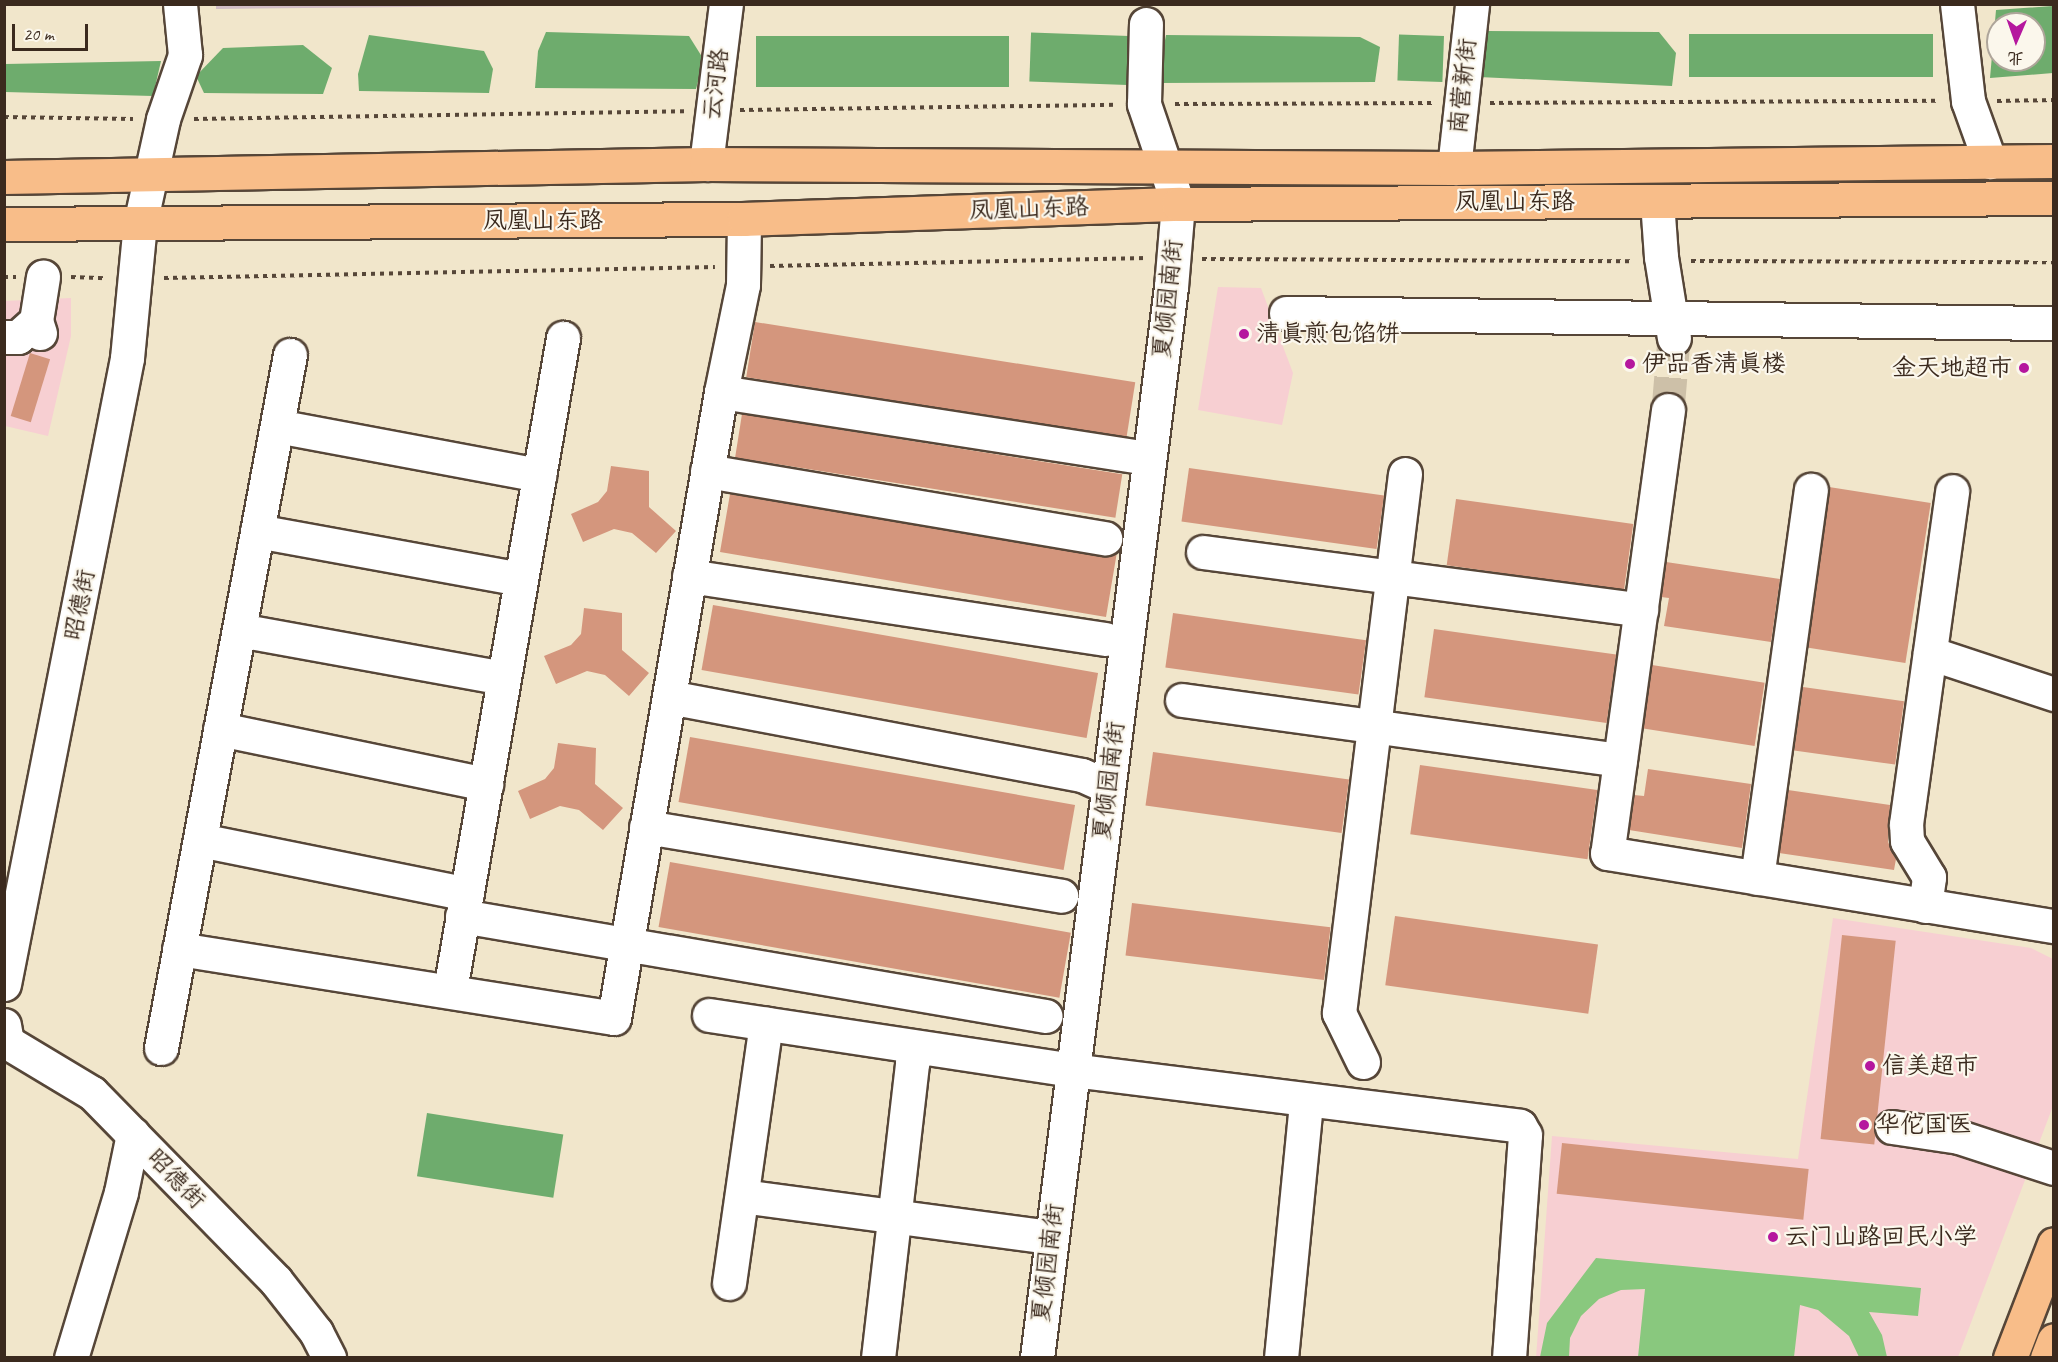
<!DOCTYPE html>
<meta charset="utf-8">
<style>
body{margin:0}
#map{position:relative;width:2058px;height:1362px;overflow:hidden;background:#f1e6cb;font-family:Caveat,"LXGW WenKai TC",sans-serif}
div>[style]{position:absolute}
.built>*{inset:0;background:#f7cfd2}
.industrial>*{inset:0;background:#d2bdc6}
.green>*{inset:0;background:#89c87e}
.forest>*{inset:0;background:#6eac6d;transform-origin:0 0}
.building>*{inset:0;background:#d4967d;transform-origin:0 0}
.minor-tunnel>*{height:33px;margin-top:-16.5px;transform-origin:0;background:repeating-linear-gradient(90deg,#cdc0a8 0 33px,transparent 0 49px)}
.path>*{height:4px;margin-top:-2px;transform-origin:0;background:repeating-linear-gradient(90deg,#564638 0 4.5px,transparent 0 9px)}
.roads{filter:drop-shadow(2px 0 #564638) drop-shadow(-2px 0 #564638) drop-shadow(0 2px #564638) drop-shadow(0 -2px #564638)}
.minor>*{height:33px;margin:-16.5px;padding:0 16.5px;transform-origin:16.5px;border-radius:16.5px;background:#fff}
.major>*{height:33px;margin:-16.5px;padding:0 16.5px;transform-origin:16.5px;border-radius:16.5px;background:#f8bd89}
.dots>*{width:16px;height:16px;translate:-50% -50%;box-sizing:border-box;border:3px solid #fbf7ec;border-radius:50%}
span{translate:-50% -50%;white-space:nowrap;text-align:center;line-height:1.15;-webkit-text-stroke:4.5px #fbf7ec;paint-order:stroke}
.street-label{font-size:24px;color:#3b2a1e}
.poi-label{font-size:24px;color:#3b2a1e}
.left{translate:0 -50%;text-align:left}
.right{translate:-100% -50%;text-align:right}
.frame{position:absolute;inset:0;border:6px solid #3b2a1e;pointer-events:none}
.north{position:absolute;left:1986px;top:12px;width:60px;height:60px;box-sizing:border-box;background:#fbf7ec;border:2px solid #aea59a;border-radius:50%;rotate:182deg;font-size:16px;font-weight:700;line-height:24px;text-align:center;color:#3b2a1e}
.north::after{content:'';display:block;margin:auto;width:21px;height:27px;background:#b5179e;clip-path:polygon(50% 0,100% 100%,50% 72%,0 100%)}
.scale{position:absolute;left:12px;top:24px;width:76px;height:27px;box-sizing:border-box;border:3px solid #3b2a1e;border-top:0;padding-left:8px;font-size:18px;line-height:21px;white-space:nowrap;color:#3b2a1e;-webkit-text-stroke:4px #fbf7ec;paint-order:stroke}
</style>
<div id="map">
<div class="built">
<div style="clip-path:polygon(1218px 287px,1261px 288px,1293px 373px,1282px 425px,1198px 410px)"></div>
<div style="clip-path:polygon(71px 298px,71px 336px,48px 436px,5px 426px,4px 301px)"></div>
<div style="clip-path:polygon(1833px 918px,2031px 948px,2053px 959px,2053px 1106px,1958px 1357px,1536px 1358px,1552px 1136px,1798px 1159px)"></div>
</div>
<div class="industrial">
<div style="clip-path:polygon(216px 5px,216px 4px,610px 5px,216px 9px)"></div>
</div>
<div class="green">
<div style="clip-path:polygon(1596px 1258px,1921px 1288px,1918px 1316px,1869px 1312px,1882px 1335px,1887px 1357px,1859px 1357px,1849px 1336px,1818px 1310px,1800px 1305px,1794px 1357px,1638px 1357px,1645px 1289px,1621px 1290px,1599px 1299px,1581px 1316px,1570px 1338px,1569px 1357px,1540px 1357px,1547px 1323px)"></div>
</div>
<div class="forest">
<div style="clip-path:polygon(evenodd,2053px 6px,2053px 73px,1990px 78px,1996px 10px,2053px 6px,1998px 24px,2034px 24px,2034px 60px,1998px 60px,1998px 24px)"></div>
<div style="clip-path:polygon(1487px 31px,1659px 32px,1676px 53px,1672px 86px,1479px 77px)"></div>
<div style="clip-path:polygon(546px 32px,689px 36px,704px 60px,696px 89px,535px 88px,538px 51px)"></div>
<div style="left:1689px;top:34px;width:244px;height:43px"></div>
<div style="clip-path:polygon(369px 35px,484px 51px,493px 69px,489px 93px,359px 91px,358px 74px)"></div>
<div style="clip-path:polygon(1166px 35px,1360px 37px,1380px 47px,1375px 82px,1157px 83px)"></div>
<div style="left:756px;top:36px;width:253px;height:51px"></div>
<div style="left:1129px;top:36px;width:49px;height:98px;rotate:92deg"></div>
<div style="left:1444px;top:36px;width:46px;height:45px;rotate:92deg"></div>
<div style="clip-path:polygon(303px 45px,332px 68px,323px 94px,204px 93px,196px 76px,223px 48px)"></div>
<div style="clip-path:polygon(161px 61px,153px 96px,5px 92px,5px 64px)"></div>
<div style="left:427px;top:1113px;width:138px;height:64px;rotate:9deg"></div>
</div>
<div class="building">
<div style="left:755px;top:322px;width:385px;height:56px;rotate:9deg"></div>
<div style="left:30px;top:353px;width:21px;height:66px;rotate:17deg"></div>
<div style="left:742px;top:414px;width:385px;height:44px;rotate:9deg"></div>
<div style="clip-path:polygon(611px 466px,649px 471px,649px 507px,676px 531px,656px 553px,632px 533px,614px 529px,583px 542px,571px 514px,598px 502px,607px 491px)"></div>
<div style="left:1189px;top:468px;width:197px;height:54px;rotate:8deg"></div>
<div style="left:1829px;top:487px;width:103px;height:162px;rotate:9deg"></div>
<div style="clip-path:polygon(730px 494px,1102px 556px,1117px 552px,1106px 617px,720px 552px)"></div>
<div style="left:1456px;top:499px;width:179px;height:67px;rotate:8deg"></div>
<div style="clip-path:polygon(1666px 562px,1780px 579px,1771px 642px,1664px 626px,1669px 598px,1661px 597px)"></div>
<div style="left:713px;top:605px;width:391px;height:66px;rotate:10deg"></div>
<div style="clip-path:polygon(584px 608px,622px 613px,622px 650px,649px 673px,629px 696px,605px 675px,587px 671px,556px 684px,544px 656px,571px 645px,581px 634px)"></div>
<div style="left:1173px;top:613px;width:195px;height:55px;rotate:8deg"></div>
<div style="left:1434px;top:629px;width:184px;height:69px;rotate:8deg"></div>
<div style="left:1652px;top:665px;width:114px;height:64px;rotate:9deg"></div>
<div style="left:1803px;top:687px;width:102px;height:64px;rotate:8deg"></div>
<div style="left:690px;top:737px;width:391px;height:66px;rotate:10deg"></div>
<div style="clip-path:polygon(558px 743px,596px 748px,595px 784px,623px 808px,603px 830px,579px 810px,560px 806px,530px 819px,518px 791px,545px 779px,554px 768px)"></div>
<div style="left:1153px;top:752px;width:198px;height:54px;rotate:8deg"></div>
<div style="left:1420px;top:765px;width:179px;height:70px;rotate:8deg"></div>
<div style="clip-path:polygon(1648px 769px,1751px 784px,1742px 848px,1629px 830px,1634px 795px,1644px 796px)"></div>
<div style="clip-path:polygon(1788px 790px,1890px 805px,1888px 842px,1896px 859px,1894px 870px,1779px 853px)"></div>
<div style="left:670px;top:862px;width:407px;height:66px;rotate:10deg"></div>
<div style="left:1132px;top:903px;width:200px;height:53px;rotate:7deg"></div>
<div style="left:1395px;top:916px;width:205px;height:70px;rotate:8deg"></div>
<div style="left:1842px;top:935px;width:54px;height:205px;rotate:6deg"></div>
<div style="left:1562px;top:1143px;width:248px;height:51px;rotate:6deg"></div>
</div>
<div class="minor-tunnel">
<div style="left:1668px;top:410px;width:72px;rotate:-85.2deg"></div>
</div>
<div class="path">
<div style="left:1997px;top:101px;width:57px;rotate:-1deg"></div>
<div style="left:1490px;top:103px;width:449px;rotate:-0.3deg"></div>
<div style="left:1175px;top:104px;width:257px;rotate:-0.2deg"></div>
<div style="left:740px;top:110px;width:377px;rotate:-0.8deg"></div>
<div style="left:4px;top:117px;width:129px;rotate:0.9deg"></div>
<div style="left:194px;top:119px;width:491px;rotate:-0.9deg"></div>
<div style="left:1202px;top:259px;width:431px;rotate:0.3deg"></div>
<div style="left:1691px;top:261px;width:363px;rotate:0.2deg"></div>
<div style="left:770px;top:266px;width:377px;rotate:-1.2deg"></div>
<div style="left:4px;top:277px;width:12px"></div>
<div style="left:71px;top:277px;width:35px;rotate:2deg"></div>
<div style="left:164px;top:278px;width:551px;rotate:-1.14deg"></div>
</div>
<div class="roads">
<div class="minor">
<div style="left:1957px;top:4px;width:98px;rotate:83.5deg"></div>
<div style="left:1968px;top:101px;width:65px;rotate:70.2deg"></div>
<div style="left:706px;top:164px;width:161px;rotate:-82.9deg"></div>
<div style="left:1454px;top:168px;width:165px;rotate:-83.7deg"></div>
<div style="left:1657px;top:201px;width:56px;rotate:85.9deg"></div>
<div style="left:1661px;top:257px;width:82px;rotate:80.9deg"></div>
<div style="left:1286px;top:313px;width:768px;rotate:0.75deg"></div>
<div style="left:40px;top:333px;width:13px;rotate:-108deg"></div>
<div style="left:36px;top:321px;width:45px;rotate:-81deg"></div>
<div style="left:4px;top:337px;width:14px"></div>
<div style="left:18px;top:337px;width:24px;rotate:-42deg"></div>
<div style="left:721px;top:392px;width:420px;rotate:8.8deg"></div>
<div style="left:1668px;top:410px;width:447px;rotate:97.8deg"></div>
<div style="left:1607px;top:853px;width:453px;rotate:9.3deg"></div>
<div style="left:277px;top:426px;width:267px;rotate:10.6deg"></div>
<div style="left:707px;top:471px;width:404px;rotate:9.6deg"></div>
<div style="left:257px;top:531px;width:268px;rotate:10.3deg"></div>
<div style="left:1203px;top:552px;width:442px;rotate:7.5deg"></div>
<div style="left:689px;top:576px;width:421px;rotate:8.6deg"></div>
<div style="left:239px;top:630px;width:269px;rotate:10.3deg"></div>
<div style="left:1930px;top:653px;width:131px;rotate:18.3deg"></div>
<div style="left:669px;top:697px;width:420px;rotate:10.7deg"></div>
<div style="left:1082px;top:775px;width:17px;rotate:24deg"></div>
<div style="left:1182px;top:700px;width:442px;rotate:7.8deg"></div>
<div style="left:220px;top:729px;width:272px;rotate:11.7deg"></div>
<div style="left:646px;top:827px;width:421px;rotate:9.4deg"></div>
<div style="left:200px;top:840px;width:272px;rotate:11.4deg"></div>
<div style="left:1757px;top:878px;width:392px;rotate:-82.1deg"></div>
<div style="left:1925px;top:906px;width:29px;rotate:-82deg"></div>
<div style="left:1929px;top:877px;width:42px;rotate:-121.4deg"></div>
<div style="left:1907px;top:841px;width:17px;rotate:-93deg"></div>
<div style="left:1906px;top:824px;width:336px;rotate:-82.1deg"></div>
<div style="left:462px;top:916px;width:592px;rotate:9.72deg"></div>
<div style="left:179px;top:949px;width:440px;rotate:9deg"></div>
<div style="left:614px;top:1018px;width:635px;rotate:-80.3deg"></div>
<div style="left:721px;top:392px;width:109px;rotate:-78.4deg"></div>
<div style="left:743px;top:285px;width:66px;rotate:-89.1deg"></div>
<div style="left:4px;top:984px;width:638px;rotate:-78.88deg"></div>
<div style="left:127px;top:358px;width:135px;rotate:-84.5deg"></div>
<div style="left:140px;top:224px;width:107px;rotate:-77.6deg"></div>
<div style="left:163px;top:119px;width:68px;rotate:-71deg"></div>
<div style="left:185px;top:55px;width:51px;rotate:-95.6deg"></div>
<div style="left:450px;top:990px;width:662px;rotate:-80.17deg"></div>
<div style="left:709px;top:1015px;width:367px;rotate:8.6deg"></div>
<div style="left:1072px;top:1070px;width:451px;rotate:7.1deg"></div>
<div style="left:1520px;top:1126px;width:10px;rotate:61deg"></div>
<div style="left:1525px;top:1135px;width:224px;rotate:94.1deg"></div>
<div style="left:4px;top:1025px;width:17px;rotate:80deg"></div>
<div style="left:7px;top:1042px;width:99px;rotate:31deg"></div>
<div style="left:92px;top:1093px;width:263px;rotate:45.6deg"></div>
<div style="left:276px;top:1281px;width:65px;rotate:51.9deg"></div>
<div style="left:316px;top:1332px;width:29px;rotate:63deg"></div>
<div style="left:161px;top:1048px;width:705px;rotate:-79.46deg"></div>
<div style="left:1363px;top:1062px;width:55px;rotate:-116.1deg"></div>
<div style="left:1339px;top:1013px;width:543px;rotate:-83.02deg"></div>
<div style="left:1892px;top:1127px;width:68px;rotate:8.5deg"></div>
<div style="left:1959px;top:1137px;width:100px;rotate:18.1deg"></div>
<div style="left:742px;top:1196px;width:312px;rotate:7.6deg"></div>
<div style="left:729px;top:1283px;width:262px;rotate:-81.9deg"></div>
<div style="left:71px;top:1358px;width:173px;rotate:-73.2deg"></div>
<div style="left:121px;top:1192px;width:59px;rotate:-78.3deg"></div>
<div style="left:878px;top:1358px;width:297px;rotate:-83.4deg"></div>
<div style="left:912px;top:1063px;width:17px;rotate:-69deg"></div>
<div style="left:1037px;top:1358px;width:1079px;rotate:-82.87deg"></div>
<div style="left:1171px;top:287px;width:83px;rotate:-85.2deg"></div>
<div style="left:1178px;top:204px;width:106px;rotate:-108.8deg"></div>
<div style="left:1144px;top:104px;width:80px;rotate:-88.6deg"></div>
<div style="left:1281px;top:1358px;width:258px;rotate:-84.4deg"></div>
</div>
<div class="major">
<div style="left:4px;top:177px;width:702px;rotate:-1.06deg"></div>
<div style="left:706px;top:164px;width:748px;rotate:0.31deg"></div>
<div style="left:1454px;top:168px;width:600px;rotate:-0.67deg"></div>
<div style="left:4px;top:224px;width:740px;rotate:-0.39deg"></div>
<div style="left:744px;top:219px;width:434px;rotate:-2deg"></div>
<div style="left:1178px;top:204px;width:876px;rotate:-0.39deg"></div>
<div style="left:2010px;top:1358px;width:122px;rotate:-68.9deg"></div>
<div style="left:2047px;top:1358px;width:19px;rotate:-69deg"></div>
</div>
</div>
<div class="dots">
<div style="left:1244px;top:334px;background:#b5179e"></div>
<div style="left:1630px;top:364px;background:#b5179e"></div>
<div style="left:2024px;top:368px;background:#b5179e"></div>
<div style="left:1870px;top:1066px;background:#b5179e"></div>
<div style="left:1864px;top:1125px;background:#b5179e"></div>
<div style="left:1773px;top:1237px;background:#b5179e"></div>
</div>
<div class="street-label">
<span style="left:716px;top:84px;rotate:-83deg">云河路</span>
<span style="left:1463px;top:86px;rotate:-84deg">南营新街</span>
<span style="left:1515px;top:202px">凤凰山东路</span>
<span style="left:1029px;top:209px;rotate:-2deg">凤凰山东路</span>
<span style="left:543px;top:221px">凤凰山东路</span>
<span style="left:1168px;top:299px;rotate:-84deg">夏倾园南街</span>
<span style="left:80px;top:605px;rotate:-79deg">昭德街</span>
<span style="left:1109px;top:781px;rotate:-83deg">夏倾园南街</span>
<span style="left:176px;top:1179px;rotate:46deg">昭德街</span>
<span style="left:1048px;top:1263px;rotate:-83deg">夏倾园南街</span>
</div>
<div class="poi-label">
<span class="left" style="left:1256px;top:334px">清真煎包馅饼</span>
<span class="left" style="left:1642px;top:364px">伊品香清真楼</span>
<span class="right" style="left:2012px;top:368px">金天地超市</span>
<span class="left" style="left:1882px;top:1066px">信美超市</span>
<span class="left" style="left:1876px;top:1125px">华佗国医</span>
<span class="left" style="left:1785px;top:1237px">云门山路回民小学</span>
</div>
<div class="frame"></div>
<div class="north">北</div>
<div class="scale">20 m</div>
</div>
